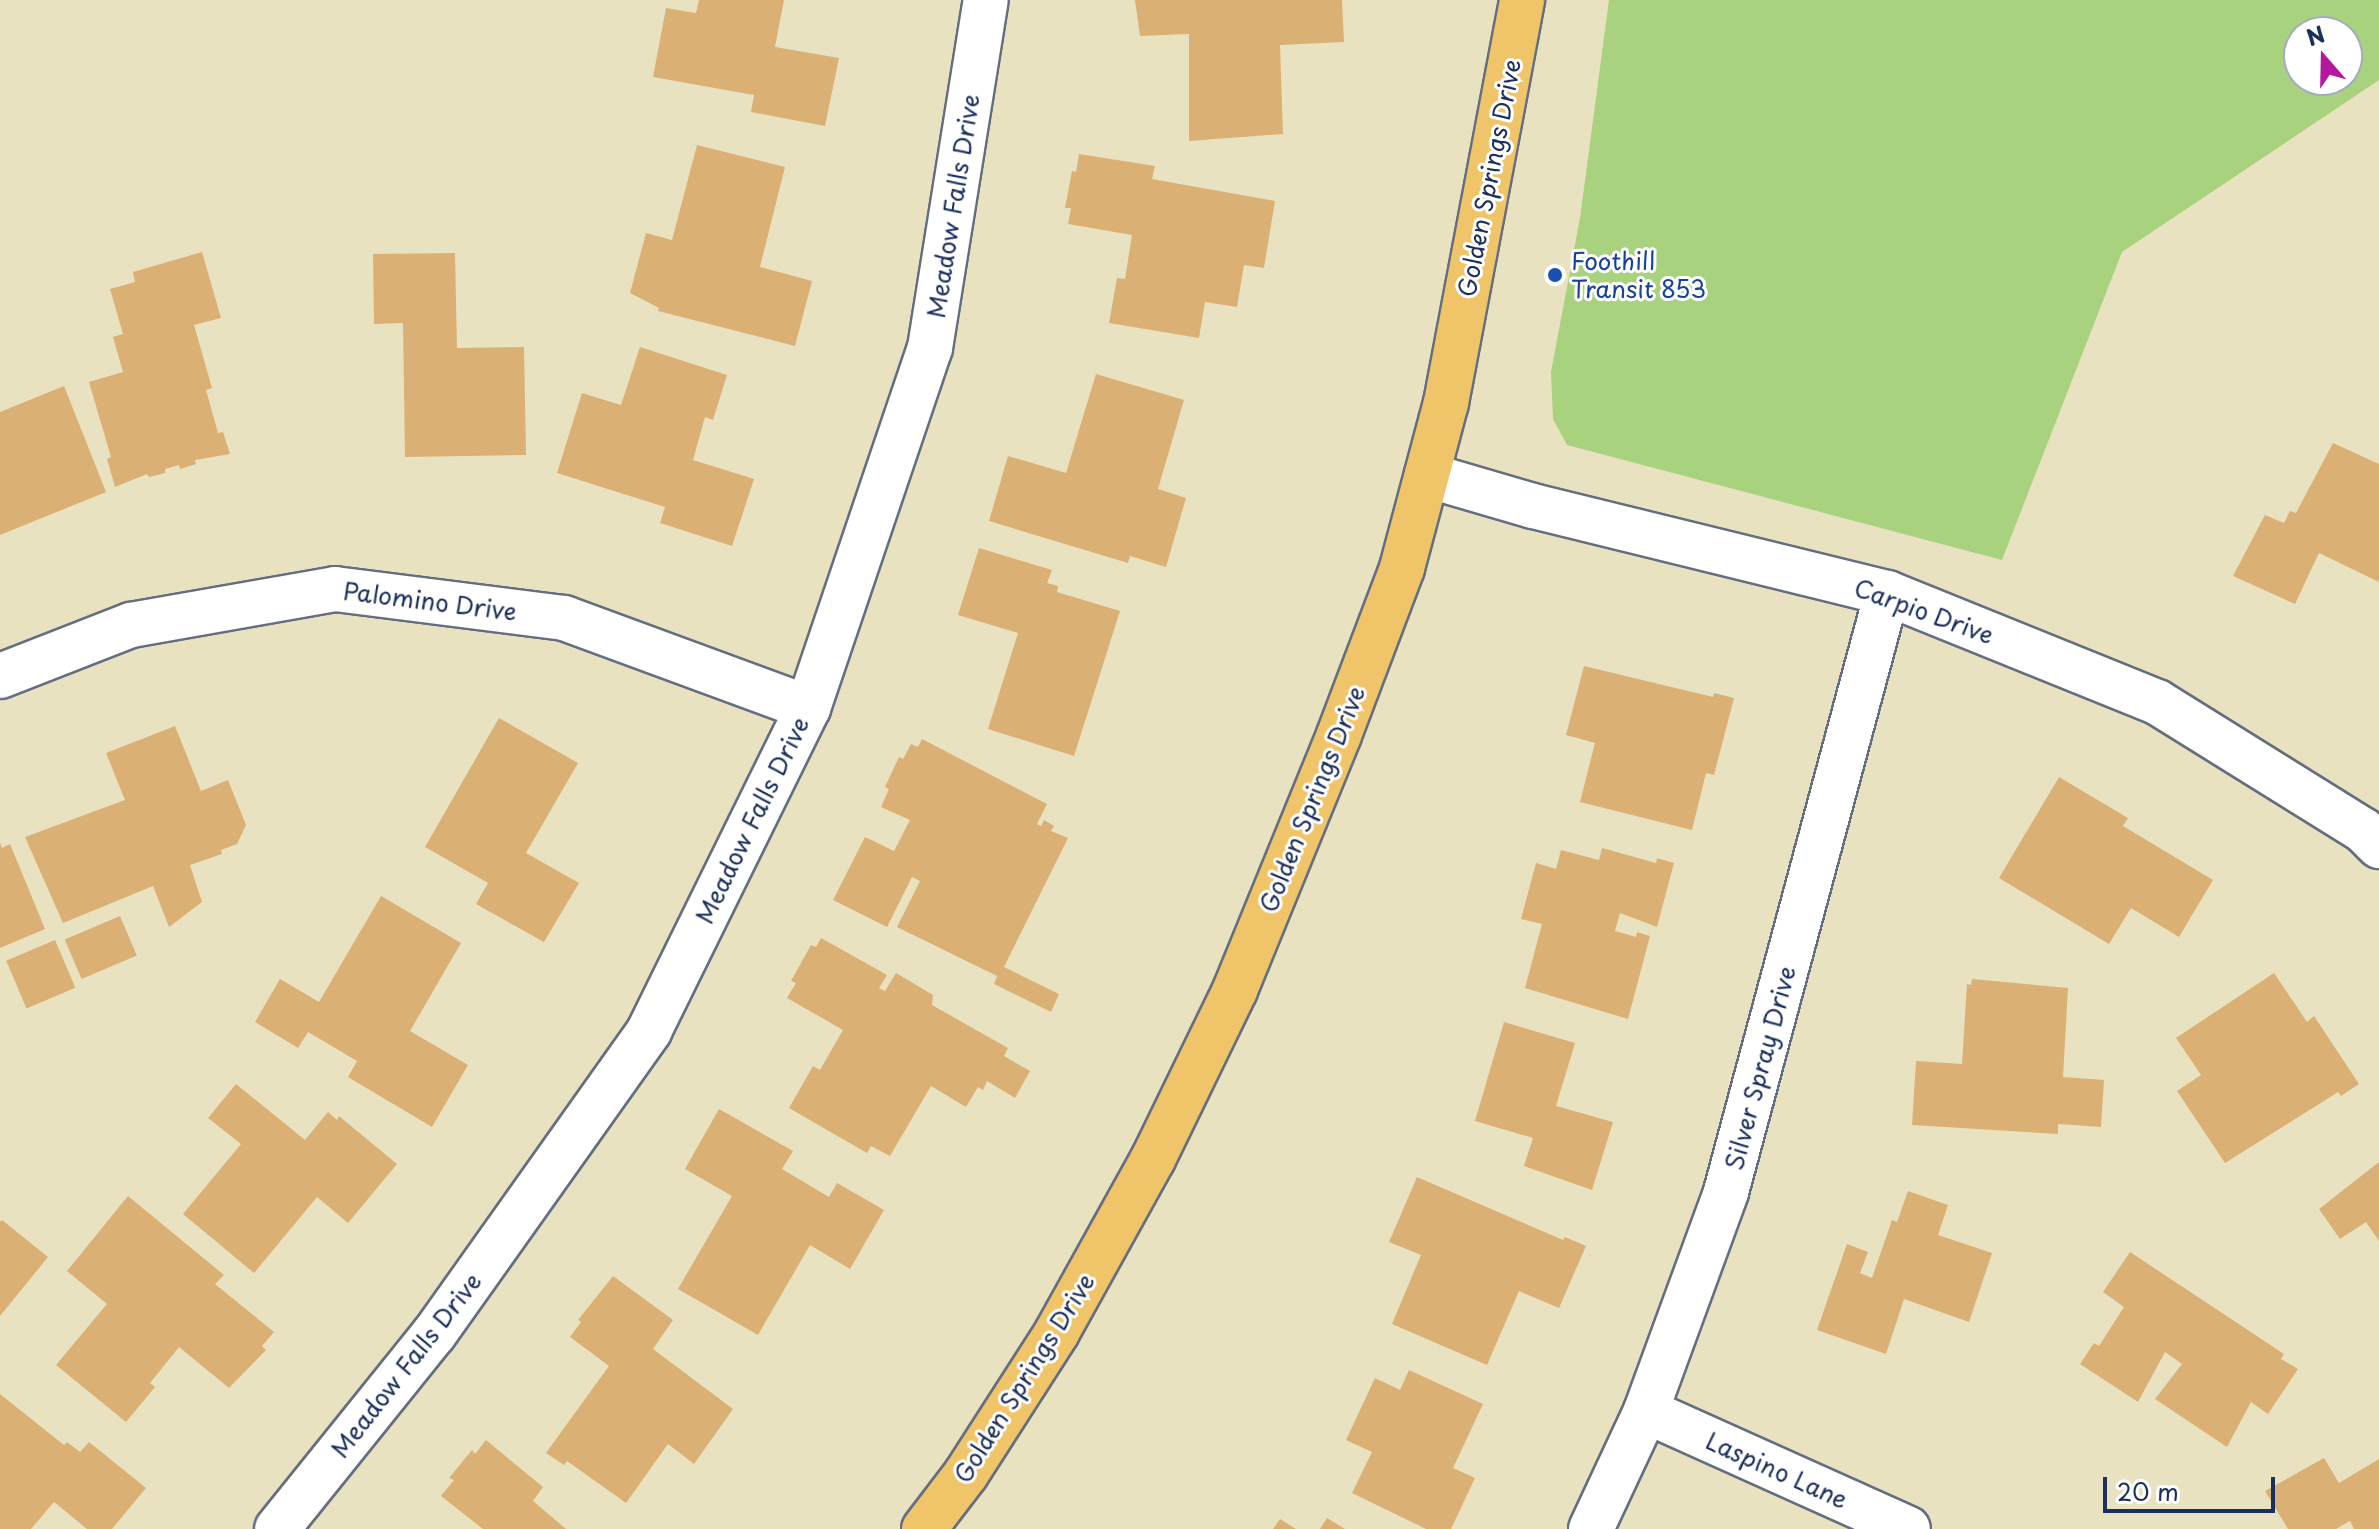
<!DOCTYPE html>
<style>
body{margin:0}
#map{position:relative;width:2379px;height:1529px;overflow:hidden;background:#e9e2c0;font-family:"Playpen Sans",sans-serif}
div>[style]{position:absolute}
.green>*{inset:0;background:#a9d27e}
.building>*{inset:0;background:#dbb075;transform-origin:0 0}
.roads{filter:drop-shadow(2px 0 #636e80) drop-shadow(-2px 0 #636e80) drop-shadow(0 2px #636e80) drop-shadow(0 -2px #636e80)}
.minor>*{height:44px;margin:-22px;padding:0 22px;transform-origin:22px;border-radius:22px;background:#fff}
.major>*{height:44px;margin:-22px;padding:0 22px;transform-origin:22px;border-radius:22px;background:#f0c469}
.dots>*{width:22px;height:22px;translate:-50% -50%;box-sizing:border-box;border:4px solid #fff;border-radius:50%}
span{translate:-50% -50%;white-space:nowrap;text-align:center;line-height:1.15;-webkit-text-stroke:6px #fff;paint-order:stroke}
.street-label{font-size:24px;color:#1b2f5e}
.transit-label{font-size:24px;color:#164399}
.left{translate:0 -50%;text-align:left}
.north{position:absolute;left:2283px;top:16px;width:80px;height:80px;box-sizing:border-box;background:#fff;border:2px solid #a4acbf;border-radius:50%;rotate:340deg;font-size:22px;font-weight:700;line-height:32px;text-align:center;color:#1b2f5e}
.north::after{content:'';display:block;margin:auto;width:28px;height:36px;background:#b5179e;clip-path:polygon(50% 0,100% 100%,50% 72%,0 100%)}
.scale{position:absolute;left:2103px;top:1477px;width:172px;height:36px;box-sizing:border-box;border:4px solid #1b2f5e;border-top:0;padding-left:10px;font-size:24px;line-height:28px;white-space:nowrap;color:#1b2f5e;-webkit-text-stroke:6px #fff;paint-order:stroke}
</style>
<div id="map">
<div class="green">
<div style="clip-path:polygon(evenodd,1609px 0,2379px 0,2379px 80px,2122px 252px,2002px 560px,1567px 445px,1553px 419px,1551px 372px,1580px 218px,1609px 0,2299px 32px,2347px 32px,2347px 80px,2299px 80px,2299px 32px)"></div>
</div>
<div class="building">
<div style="clip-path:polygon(699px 0,784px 0,775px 47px,839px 58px,825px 126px,751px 112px,754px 95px,653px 77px,666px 8px,696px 13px)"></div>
<div style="clip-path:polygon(1135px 0,1342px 0,1344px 42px,1280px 45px,1283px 134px,1189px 141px,1189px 34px,1140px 36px)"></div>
<div style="clip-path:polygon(697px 145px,785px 167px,760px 267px,812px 281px,795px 346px,658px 311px,659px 308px,630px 293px,646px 233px,672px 240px)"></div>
<div style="clip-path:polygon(1079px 154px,1155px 166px,1152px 179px,1275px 201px,1264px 268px,1244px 265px,1237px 307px,1205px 302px,1199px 338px,1109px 323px,1117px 278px,1125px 279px,1132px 235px,1068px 224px,1071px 208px,1065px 208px,1072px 171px,1076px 172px)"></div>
<div style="clip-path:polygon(202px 252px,221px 318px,194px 325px,212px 388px,206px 390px,218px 433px,223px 432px,230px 454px,195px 460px,196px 464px,180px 469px,179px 465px,165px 469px,165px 473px,149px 477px,147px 474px,115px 487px,107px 459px,111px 457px,89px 382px,123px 372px,113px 337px,123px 334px,110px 289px,135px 282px,133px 272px)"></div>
<div style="clip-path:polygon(455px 253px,457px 348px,524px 347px,526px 455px,405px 457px,403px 323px,374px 324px,373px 254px)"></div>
<div style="clip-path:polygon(640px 347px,727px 375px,713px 420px,705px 417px,693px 460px,754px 479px,732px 546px,660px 523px,665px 507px,557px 473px,582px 393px,621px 405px)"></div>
<div style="clip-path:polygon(1096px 374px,1184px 400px,1158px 489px,1186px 498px,1166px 567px,1130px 556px,1128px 563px,989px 521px,1008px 456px,1066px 473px)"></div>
<div style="clip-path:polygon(64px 386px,106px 492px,0 535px,0 412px)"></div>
<div style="clip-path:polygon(2333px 443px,2379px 464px,2379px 582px,2319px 553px,2295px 604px,2233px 576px,2265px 515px,2284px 523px,2290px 511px,2296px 513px)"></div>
<div style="clip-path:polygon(979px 548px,1052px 570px,1047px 583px,1058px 586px,1057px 592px,1120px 611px,1074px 756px,988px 729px,1018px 633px,958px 615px)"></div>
<div style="clip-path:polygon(1584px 666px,1713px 697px,1714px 693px,1734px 698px,1714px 775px,1706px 773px,1692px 830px,1580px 802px,1595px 743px,1566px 735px)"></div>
<div style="clip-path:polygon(499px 718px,578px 763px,526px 853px,579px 883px,544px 942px,476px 904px,488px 883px,425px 847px)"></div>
<div style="clip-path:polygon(175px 726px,201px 791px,228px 780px,246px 825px,237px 844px,221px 850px,222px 854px,190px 865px,202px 902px,169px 927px,153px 886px,63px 923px,25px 837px,125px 800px,106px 753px)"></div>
<div style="clip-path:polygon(922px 739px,1047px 804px,1037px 824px,1041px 826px,1044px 820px,1054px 826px,1051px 831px,1068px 838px,1004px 967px,1059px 994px,1051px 1012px,994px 984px,997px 976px,897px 927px,920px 881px,912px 877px,887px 927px,833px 900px,865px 837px,894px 851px,910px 820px,881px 807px,889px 789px,885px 787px,899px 757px,903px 759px,911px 744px,918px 747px)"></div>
<div style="clip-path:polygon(2059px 777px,2128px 818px,2123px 826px,2213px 880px,2179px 937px,2131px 908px,2109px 944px,1999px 878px)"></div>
<div style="clip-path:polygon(0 843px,2px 848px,10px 844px,45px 929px,0 948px)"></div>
<div style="clip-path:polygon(1602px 848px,1656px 863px,1657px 858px,1674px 863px,1657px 927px,1620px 913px,1615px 931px,1636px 937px,1637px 932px,1650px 936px,1628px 1019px,1525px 988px,1542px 924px,1521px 919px,1536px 863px,1556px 869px,1561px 850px,1599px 860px)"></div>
<div style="clip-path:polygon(381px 896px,461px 943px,410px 1031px,468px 1065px,432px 1127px,348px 1077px,357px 1061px,308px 1032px,298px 1048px,255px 1022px,280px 979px,319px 1002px)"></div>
<div style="left:120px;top:916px;width:43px;height:60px;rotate:67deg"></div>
<div style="clip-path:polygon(821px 938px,887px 975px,879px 988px,885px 991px,896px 973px,933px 995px,932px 1005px,1008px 1048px,1004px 1056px,1030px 1071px,1015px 1098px,987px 1081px,983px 1090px,978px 1087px,966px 1107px,931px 1086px,890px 1156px,871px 1146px,867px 1153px,789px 1108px,813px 1066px,820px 1070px,843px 1030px,787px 998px,796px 983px,791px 981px,811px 945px,816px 947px)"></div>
<div style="left:55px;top:940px;width:52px;height:53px;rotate:67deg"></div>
<div style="clip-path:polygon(2274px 973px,2307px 1022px,2314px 1016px,2359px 1084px,2341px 1096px,2338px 1092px,2225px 1163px,2177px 1091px,2201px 1075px,2176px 1038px)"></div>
<div style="clip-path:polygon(1972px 979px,2068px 988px,2063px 1077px,2104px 1080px,2101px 1127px,2058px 1124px,2058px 1134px,1912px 1125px,1916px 1061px,1962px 1064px,1967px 984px,1971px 985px)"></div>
<div style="clip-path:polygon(1504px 1022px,1575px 1043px,1556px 1106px,1613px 1122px,1592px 1190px,1524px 1166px,1533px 1138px,1475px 1121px)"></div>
<div style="clip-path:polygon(236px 1084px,305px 1140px,328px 1112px,337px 1120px,339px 1116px,397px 1164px,348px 1223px,317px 1197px,254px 1273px,183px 1214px,241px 1144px,208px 1118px)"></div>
<div style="clip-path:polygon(719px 1109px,793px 1151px,782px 1169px,829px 1197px,837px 1183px,884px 1210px,850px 1269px,810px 1245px,758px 1335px,678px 1289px,732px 1196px,685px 1169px)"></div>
<div style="clip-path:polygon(2379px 1162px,2379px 1241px,2366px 1222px,2340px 1239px,2319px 1209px)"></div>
<div style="clip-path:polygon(1417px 1177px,1563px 1240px,1565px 1237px,1586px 1246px,1559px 1308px,1519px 1291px,1487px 1365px,1392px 1324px,1421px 1255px,1389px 1242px)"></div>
<div style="clip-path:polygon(1908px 1191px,1948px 1205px,1938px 1235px,1992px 1253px,1969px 1322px,1904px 1299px,1886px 1354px,1817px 1330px,1847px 1244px,1868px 1252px,1860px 1273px,1872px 1278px,1892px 1220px,1897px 1222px)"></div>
<div style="clip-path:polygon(128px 1196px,224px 1275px,215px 1284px,274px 1332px,262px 1346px,266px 1350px,229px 1388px,179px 1347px,150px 1383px,155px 1387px,126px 1422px,56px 1365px,107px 1304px,67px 1271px)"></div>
<div style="clip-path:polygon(2px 1220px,48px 1257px,0 1316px,0 1222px)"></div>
<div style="clip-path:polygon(2130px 1252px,2284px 1354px,2281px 1359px,2298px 1369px,2268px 1414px,2251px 1402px,2227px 1447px,2155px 1399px,2182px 1364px,2165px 1352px,2138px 1402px,2080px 1364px,2094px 1343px,2099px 1346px,2124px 1307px,2103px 1292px)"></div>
<div style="clip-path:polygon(613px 1276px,673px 1320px,653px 1349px,733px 1409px,694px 1464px,668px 1444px,626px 1503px,567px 1461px,564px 1465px,546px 1453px,609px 1366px,570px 1337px,581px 1322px,578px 1320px)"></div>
<div style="clip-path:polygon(1409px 1370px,1483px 1404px,1453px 1468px,1475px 1478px,1451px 1529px,1426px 1529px,1352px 1493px,1372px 1452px,1346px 1440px,1375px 1378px,1400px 1390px)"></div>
<div style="clip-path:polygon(0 1394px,64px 1445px,67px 1442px,80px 1452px,89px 1442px,146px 1488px,112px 1529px,87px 1529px,54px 1502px,31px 1529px,0 1529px)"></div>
<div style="clip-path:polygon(486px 1440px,543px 1487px,533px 1501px,566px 1529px,483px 1529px,441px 1496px,454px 1480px,449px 1478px,472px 1450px,475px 1454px)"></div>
<div style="clip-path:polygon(2324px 1458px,2339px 1483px,2379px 1459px,2379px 1529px,2354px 1529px,2350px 1521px,2336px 1529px,2288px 1529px,2265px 1491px)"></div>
<div style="clip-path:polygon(1327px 1518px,1345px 1529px,1320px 1529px)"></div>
<div style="clip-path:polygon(1280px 1519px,1296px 1529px,1273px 1529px)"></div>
</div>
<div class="roads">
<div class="minor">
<div style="left:1427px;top:475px;width:110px;rotate:16.3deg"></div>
<div style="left:1533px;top:506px;width:365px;rotate:13.8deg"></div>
<div style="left:1887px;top:593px;width:291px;rotate:22deg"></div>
<div style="left:2157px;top:702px;width:243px;rotate:31.9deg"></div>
<div style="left:2363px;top:830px;width:23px;rotate:45deg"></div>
<div style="left:0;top:676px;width:141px;rotate:-21.3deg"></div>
<div style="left:131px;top:625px;width:207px;rotate:-10deg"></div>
<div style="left:335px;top:589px;width:231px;rotate:7.2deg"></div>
<div style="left:564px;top:618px;width:260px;rotate:20.2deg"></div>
<div style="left:1646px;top:1411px;width:287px;rotate:24.2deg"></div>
<div style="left:277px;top:1529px;width:250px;rotate:-51.2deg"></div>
<div style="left:434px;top:1334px;width:372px;rotate:-54.6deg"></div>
<div style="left:649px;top:1031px;width:360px;rotate:-63.8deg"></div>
<div style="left:808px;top:708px;width:380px;rotate:-71.3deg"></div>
<div style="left:930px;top:348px;width:352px;rotate:-80.9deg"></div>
<div style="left:1591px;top:1529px;width:130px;rotate:-65deg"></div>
<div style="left:1646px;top:1411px;width:233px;rotate:-69.9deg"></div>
<div style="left:1726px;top:1192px;width:620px;rotate:-74.96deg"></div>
</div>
<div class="major">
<div style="left:924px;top:1529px;width:69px;rotate:-52.6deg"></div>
<div style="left:966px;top:1474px;width:169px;rotate:-57.3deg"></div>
<div style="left:1057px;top:1332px;width:198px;rotate:-61deg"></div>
<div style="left:1153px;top:1159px;width:188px;rotate:-64.1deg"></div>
<div style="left:1235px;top:990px;width:275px;rotate:-67.8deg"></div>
<div style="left:1339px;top:735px;width:178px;rotate:-69.3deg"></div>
<div style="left:1402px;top:568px;width:171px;rotate:-75.1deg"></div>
<div style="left:1446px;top:403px;width:410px;rotate:-79.3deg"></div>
</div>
</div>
<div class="dots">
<div style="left:1555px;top:275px;background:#1a4fb4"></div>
</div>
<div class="street-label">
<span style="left:1489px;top:178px;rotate:-79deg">Golden Springs Drive</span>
<span style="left:953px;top:206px;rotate:-81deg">Meadow Falls Drive</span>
<span style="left:430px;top:601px;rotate:7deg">Palomino Drive</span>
<span style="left:1924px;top:611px;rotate:20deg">Carpio Drive</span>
<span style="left:1312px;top:799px;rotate:-68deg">Golden Springs Drive</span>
<span style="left:752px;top:820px;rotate:-64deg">Meadow Falls Drive</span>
<span style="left:1760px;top:1068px;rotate:-75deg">Silver Spray Drive</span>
<span style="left:406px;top:1365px;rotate:-52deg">Meadow Falls Drive</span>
<span style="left:1024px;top:1378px;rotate:-58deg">Golden Springs Drive</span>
<span style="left:1777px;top:1470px;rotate:24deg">Laspino Lane</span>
</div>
<div class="transit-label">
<span class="left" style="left:1571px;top:275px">Foothill<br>Transit 853</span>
</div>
<div class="north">N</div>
<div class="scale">20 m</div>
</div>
